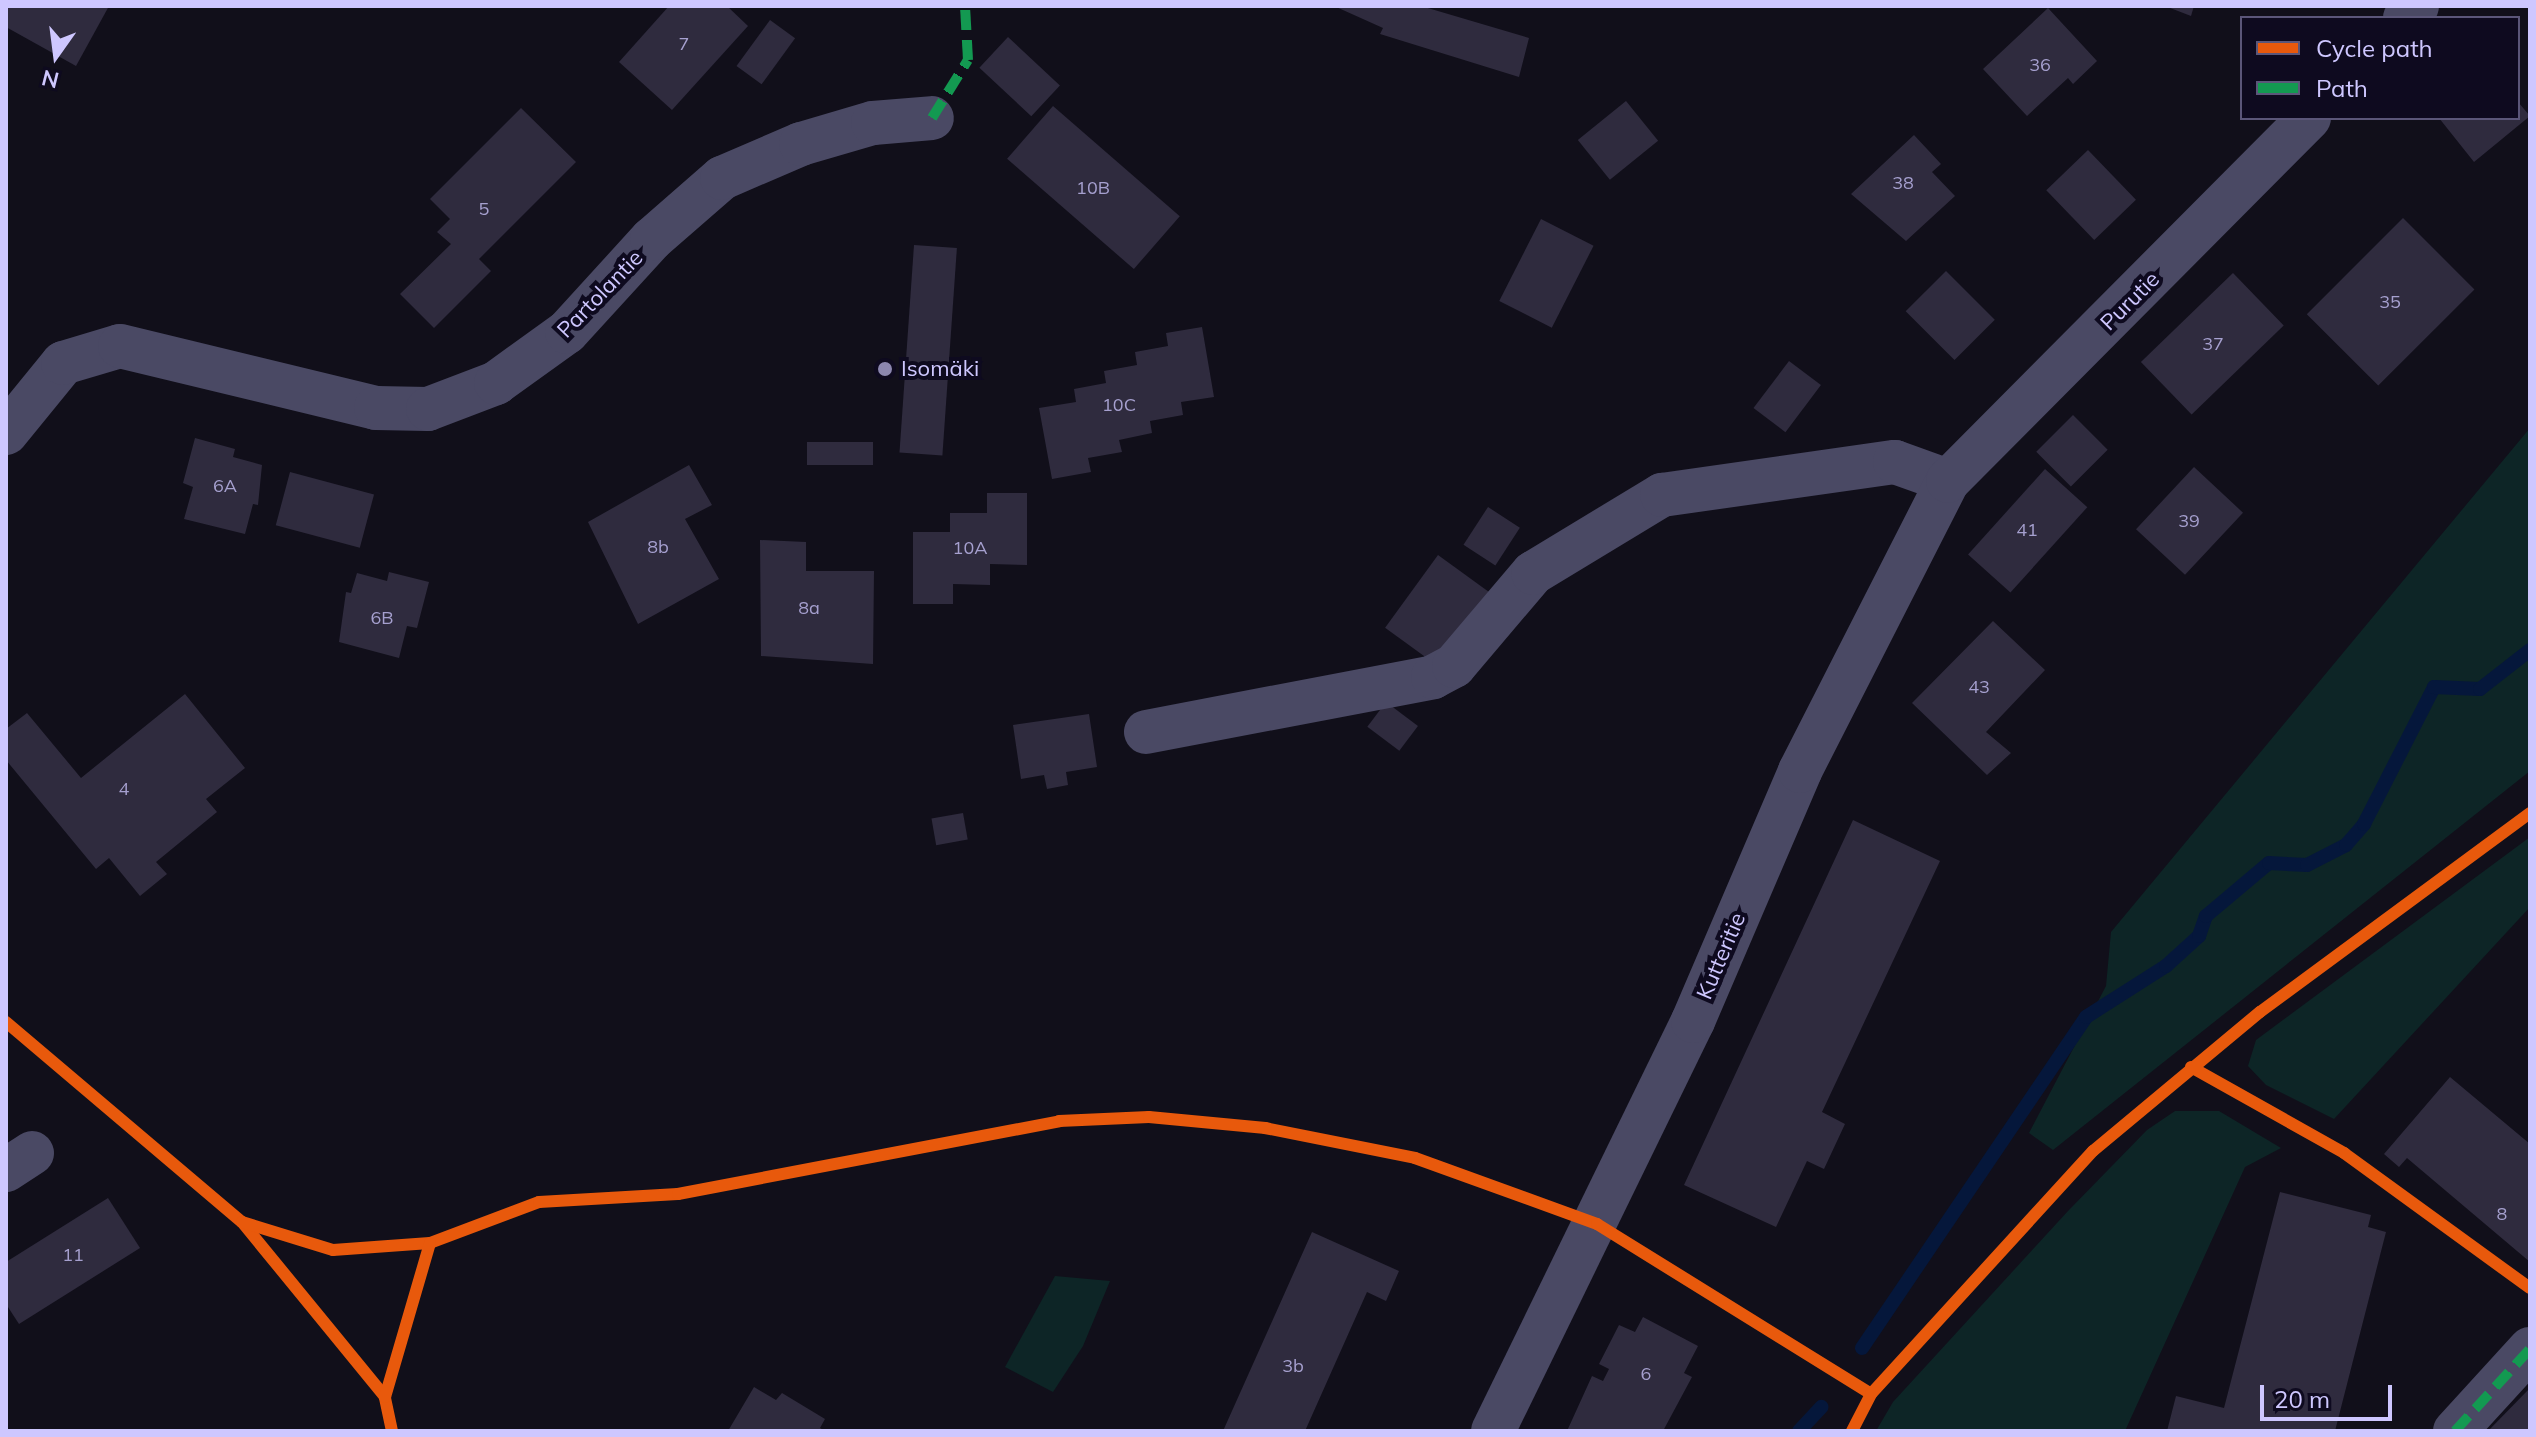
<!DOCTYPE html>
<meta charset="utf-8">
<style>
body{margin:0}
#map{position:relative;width:2536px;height:1437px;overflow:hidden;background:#110f1a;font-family:Mulish,sans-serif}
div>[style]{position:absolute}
.green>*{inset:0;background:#0d2526}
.stream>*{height:14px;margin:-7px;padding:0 7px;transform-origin:7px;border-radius:7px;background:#05173b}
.building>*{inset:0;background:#2f2b3e;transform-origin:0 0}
.minor>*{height:44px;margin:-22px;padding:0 22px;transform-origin:22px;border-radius:22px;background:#4a4964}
.quiet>*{height:10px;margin-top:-5px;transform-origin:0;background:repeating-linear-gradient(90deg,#139951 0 20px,transparent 0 30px)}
.cycleway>*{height:12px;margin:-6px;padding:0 6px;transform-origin:6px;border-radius:6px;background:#e8590c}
.dots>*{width:22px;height:22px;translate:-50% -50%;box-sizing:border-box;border:4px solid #0e0a1f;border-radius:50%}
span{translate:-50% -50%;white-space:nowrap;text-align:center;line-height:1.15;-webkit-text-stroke:8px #0e0a1f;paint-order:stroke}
.number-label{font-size:18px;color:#a6a0cf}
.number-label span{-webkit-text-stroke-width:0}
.street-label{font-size:22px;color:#cec7ff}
.poi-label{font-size:22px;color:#cec7ff}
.left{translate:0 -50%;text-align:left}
.frame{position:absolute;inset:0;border:8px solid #cec7ff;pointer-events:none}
.legend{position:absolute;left:2240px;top:16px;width:280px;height:104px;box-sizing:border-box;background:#0e0a1f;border:2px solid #5b5679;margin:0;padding:10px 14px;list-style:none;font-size:24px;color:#cec7ff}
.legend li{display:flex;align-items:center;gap:16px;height:40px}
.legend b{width:40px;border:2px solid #5b5679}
.north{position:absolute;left:16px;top:16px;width:80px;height:80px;-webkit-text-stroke:6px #0e0a1f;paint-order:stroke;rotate:194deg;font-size:22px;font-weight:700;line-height:32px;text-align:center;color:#cec7ff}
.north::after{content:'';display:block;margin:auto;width:28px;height:36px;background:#cec7ff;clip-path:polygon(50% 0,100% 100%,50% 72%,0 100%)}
.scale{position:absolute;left:2260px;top:1385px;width:132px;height:36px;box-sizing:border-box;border:4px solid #cec7ff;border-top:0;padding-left:10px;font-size:24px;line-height:28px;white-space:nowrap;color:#cec7ff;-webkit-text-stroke:6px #0e0a1f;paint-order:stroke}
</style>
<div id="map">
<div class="green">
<div style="clip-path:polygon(2530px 428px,2530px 771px,2053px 1150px,2029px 1133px,2106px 986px,2111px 932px)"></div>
<div style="clip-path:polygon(2530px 837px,2530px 907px,2334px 1119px,2266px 1085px,2248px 1066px,2256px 1040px)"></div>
<div style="clip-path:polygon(2175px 1111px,2219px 1111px,2281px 1148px,2245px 1167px,2125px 1431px,1876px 1431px,1893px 1402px,2068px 1211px,2147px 1130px)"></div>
<div style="clip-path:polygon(1055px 1276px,1110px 1281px,1083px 1346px,1053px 1392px,1005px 1367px)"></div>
</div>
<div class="stream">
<div style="left:1862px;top:1348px;width:400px;rotate:-55.9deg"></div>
<div style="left:2086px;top:1017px;width:95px;rotate:-32.5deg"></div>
<div style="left:2166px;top:966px;width:45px;rotate:-42.3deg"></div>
<div style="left:2199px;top:936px;width:21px;rotate:-71deg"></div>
<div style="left:2206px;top:916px;width:82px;rotate:-40.1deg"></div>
<div style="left:2269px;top:863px;width:38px;rotate:3deg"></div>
<div style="left:2307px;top:865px;width:44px;rotate:-27.1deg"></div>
<div style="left:2346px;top:845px;width:28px;rotate:-49deg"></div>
<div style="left:2364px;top:824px;width:154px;rotate:-62.9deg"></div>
<div style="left:2434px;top:687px;width:46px;rotate:2.5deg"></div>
<div style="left:2480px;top:689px;width:63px;rotate:-38deg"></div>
<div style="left:1799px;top:1431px;width:33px;rotate:-47deg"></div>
</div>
<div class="building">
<div style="clip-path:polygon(6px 6px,109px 6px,76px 66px,6px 27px)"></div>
<div style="clip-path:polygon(669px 6px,727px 6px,748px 26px,672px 110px,619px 62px)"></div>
<div style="clip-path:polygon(1334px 6px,1421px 6px,1529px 38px,1519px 77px,1380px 34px,1383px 28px)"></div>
<div style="clip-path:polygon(2165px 6px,2194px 6px,2191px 16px)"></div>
<div style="clip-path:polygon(2048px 8px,2097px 61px,2073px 84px,2068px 78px,2027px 116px,1983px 69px)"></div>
<div style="left:770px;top:20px;width:31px;height:57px;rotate:36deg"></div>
<div style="left:1008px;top:37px;width:71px;height:42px;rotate:43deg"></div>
<div style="left:1626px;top:101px;width:51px;height:62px;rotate:51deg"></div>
<div style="clip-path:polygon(2518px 102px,2530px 116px,2474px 162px,2439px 118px,2518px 118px)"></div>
<div style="left:1053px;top:106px;width:168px;height:70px;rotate:41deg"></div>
<div style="clip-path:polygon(521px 108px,576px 162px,479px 259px,491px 271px,434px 328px,400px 294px,451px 244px,437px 232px,450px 219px,430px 199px)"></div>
<div style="clip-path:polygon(1914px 135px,1941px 164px,1932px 172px,1955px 196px,1906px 241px,1851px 194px)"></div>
<div style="left:2088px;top:150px;width:69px;height:58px;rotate:46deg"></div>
<div style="left:2403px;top:218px;width:101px;height:136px;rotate:45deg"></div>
<div style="left:1541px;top:219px;width:59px;height:92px;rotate:27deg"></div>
<div style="left:914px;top:245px;width:43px;height:208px;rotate:4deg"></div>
<div style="left:1946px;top:271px;width:69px;height:57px;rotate:45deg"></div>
<div style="left:2233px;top:273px;width:73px;height:128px;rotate:46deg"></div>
<div style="clip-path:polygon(1202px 327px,1214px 397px,1181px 402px,1183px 415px,1150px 421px,1152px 433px,1119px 440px,1122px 452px,1088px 458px,1091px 472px,1052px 479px,1039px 408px,1076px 402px,1074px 389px,1106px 383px,1104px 371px,1137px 365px,1135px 352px,1168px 346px,1166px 333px)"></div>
<div style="left:1789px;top:361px;width:40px;height:59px;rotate:37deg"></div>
<div style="left:2073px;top:415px;width:49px;height:52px;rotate:45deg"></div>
<div style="clip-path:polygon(195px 438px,235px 449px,233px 457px,262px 465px,258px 505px,253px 504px,245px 534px,184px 519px,193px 487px,183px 483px)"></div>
<div style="left:807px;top:442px;width:66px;height:23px"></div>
<div style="clip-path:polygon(689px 465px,712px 505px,685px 519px,719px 579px,638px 624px,588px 522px)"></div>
<div style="left:2194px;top:467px;width:67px;height:85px;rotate:43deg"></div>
<div style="left:2045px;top:469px;width:57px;height:115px;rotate:42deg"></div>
<div style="left:290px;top:472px;width:87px;height:55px;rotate:15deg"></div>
<div style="clip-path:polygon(987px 493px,1027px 493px,1027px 565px,990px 564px,990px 585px,953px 584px,953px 604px,913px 604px,913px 532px,950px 532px,950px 513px,987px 513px)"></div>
<div style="left:1488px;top:507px;width:38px;height:45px;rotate:33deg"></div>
<div style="clip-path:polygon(760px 540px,806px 542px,806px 571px,874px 571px,873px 664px,761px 656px)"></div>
<div style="left:1438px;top:555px;width:66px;height:90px;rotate:36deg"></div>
<div style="clip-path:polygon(389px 572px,429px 582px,417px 628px,407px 626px,399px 658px,339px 642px,346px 592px,351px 593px,357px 573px,387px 581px)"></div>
<div style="clip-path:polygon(1993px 621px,2045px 670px,1986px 732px,2011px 753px,1987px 775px,1912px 703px)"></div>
<div style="clip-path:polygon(185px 694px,245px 768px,206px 799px,217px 812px,156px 862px,167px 874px,140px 896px,109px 858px,96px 869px,6px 760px,6px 729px,27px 713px,81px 778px)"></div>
<div style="left:1386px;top:702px;width:40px;height:31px;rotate:37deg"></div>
<div style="clip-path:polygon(1089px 714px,1097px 767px,1066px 772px,1068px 785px,1047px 789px,1044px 775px,1021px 779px,1013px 725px)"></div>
<div style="left:963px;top:813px;width:27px;height:32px;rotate:80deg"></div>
<div style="clip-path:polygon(1853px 820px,1940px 861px,1822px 1112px,1845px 1124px,1824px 1169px,1807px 1161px,1776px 1227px,1684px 1185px)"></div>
<div style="clip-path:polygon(2450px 1077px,2530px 1144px,2530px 1262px,2407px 1158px,2399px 1167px,2384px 1154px)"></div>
<div style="clip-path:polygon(2280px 1192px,2371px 1215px,2368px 1227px,2386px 1232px,2335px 1431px,2167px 1431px,2176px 1396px,2224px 1408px)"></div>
<div style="clip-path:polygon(108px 1198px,140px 1248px,19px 1324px,6px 1304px,6px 1262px)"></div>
<div style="clip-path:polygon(1312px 1232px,1399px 1271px,1386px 1301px,1367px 1292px,1305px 1431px,1223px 1431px)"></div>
<div style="clip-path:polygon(1643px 1317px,1698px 1346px,1684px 1373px,1692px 1377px,1663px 1431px,1567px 1431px,1592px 1376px,1603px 1381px,1609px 1369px,1599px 1364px,1619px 1325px,1635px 1332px)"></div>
<div style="clip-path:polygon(754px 1387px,776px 1400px,782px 1393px,825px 1419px,820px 1428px,825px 1431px,728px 1431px)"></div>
<div style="clip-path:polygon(2530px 1388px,2530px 1431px,2488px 1431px)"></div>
</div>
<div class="minor">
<div style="left:2405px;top:18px;width:17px;rotate:-45deg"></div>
<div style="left:6px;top:433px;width:90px;rotate:-50.8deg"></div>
<div style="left:63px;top:363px;width:59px;rotate:-16.6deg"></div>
<div style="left:120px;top:346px;width:263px;rotate:13.6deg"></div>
<div style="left:376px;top:408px;width:52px;rotate:1.1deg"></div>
<div style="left:428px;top:409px;width:73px;rotate:-20.9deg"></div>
<div style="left:496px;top:383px;width:87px;rotate:-35.7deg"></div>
<div style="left:567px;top:332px;width:126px;rotate:-47.6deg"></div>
<div style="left:652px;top:239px;width:93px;rotate:-41.1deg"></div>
<div style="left:722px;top:178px;width:86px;rotate:-23.3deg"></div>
<div style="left:801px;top:144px;width:75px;rotate:-16.3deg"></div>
<div style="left:873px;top:123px;width:59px;rotate:-4.8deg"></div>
<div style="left:1146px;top:732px;width:292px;rotate:-10.8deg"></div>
<div style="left:1433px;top:677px;width:24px;rotate:-28deg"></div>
<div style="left:1454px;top:666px;width:122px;rotate:-49.7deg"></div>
<div style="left:1533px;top:573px;width:151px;rotate:-31.2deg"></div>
<div style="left:1662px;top:495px;width:235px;rotate:-8.1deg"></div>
<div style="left:1895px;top:462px;width:56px;rotate:19.7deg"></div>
<div style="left:6px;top:1170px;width:31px;rotate:-33deg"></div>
<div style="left:1493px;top:1431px;width:456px;rotate:-64deg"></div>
<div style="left:1693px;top:1021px;width:272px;rotate:-66.8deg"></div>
<div style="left:1800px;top:771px;width:326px;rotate:-63deg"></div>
<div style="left:1948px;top:481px;width:512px;rotate:-45.16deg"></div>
<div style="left:2455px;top:1431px;width:111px;rotate:-47.6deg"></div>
</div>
<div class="quiet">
<div style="left:932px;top:118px;width:68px;rotate:-58.2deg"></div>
<div style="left:968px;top:60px;width:54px;rotate:-93.2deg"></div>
<div style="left:2455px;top:1431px;width:111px;rotate:-47.6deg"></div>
</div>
<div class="cycleway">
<div style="left:6px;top:1022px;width:309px;rotate:40.3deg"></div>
<div style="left:242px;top:1222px;width:226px;rotate:50.7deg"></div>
<div style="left:2191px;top:1067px;width:176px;rotate:29.3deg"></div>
<div style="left:2344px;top:1153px;width:230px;rotate:36deg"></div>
<div style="left:242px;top:1222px;width:95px;rotate:17.1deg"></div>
<div style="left:333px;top:1250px;width:97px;rotate:-4.1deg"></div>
<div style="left:430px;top:1243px;width:116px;rotate:-20.6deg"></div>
<div style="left:539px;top:1202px;width:139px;rotate:-3.3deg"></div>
<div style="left:678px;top:1194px;width:388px;rotate:-10.8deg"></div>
<div style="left:1059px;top:1121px;width:90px;rotate:-2.5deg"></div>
<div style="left:1149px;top:1117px;width:117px;rotate:5.4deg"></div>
<div style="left:1265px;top:1128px;width:153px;rotate:11.3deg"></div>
<div style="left:1415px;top:1158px;width:194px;rotate:19.9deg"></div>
<div style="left:1597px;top:1224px;width:322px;rotate:31.8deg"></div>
<div style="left:392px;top:1431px;width:35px;rotate:-102deg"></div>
<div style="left:385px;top:1397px;width:160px;rotate:-73.7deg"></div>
<div style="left:1852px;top:1431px;width:42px;rotate:-62.8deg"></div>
<div style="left:1871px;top:1394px;width:329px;rotate:-47.6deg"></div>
<div style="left:2093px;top:1151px;width:217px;rotate:-39.8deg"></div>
<div style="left:2260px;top:1012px;width:335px;rotate:-36.4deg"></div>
</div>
<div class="dots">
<div style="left:885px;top:369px;background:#8c87af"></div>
</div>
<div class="number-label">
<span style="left:684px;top:44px">7</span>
<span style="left:2040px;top:65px">36</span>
<span style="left:1903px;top:183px">38</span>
<span style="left:1093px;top:188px">10B</span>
<span style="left:484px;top:209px">5</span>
<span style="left:2390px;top:302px">35</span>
<span style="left:2213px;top:344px">37</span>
<span style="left:1119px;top:405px">10C</span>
<span style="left:225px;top:486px">6A</span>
<span style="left:2189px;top:521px">39</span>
<span style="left:2027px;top:530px">41</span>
<span style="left:658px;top:547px">8b</span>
<span style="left:970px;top:548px">10A</span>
<span style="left:809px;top:608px">8a</span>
<span style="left:382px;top:618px">6B</span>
<span style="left:1979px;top:687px">43</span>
<span style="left:124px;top:789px">4</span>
<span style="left:2502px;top:1214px">8</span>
<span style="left:73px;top:1255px">11</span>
<span style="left:1293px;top:1366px">3b</span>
<span style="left:1646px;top:1374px">6</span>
</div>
<div class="street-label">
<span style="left:600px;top:294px;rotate:-46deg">Partolantie</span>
<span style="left:2130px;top:301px;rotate:-45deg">Purutie</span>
<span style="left:1721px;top:956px;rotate:-67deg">Kutteritie</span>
</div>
<div class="poi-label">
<span class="left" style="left:901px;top:369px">Isomäki</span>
</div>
<div class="frame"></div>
<ul class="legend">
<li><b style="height:10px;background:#e8590c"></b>Cycle path</li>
<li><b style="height:10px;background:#139951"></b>Path</li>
</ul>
<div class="north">N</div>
<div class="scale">20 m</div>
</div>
